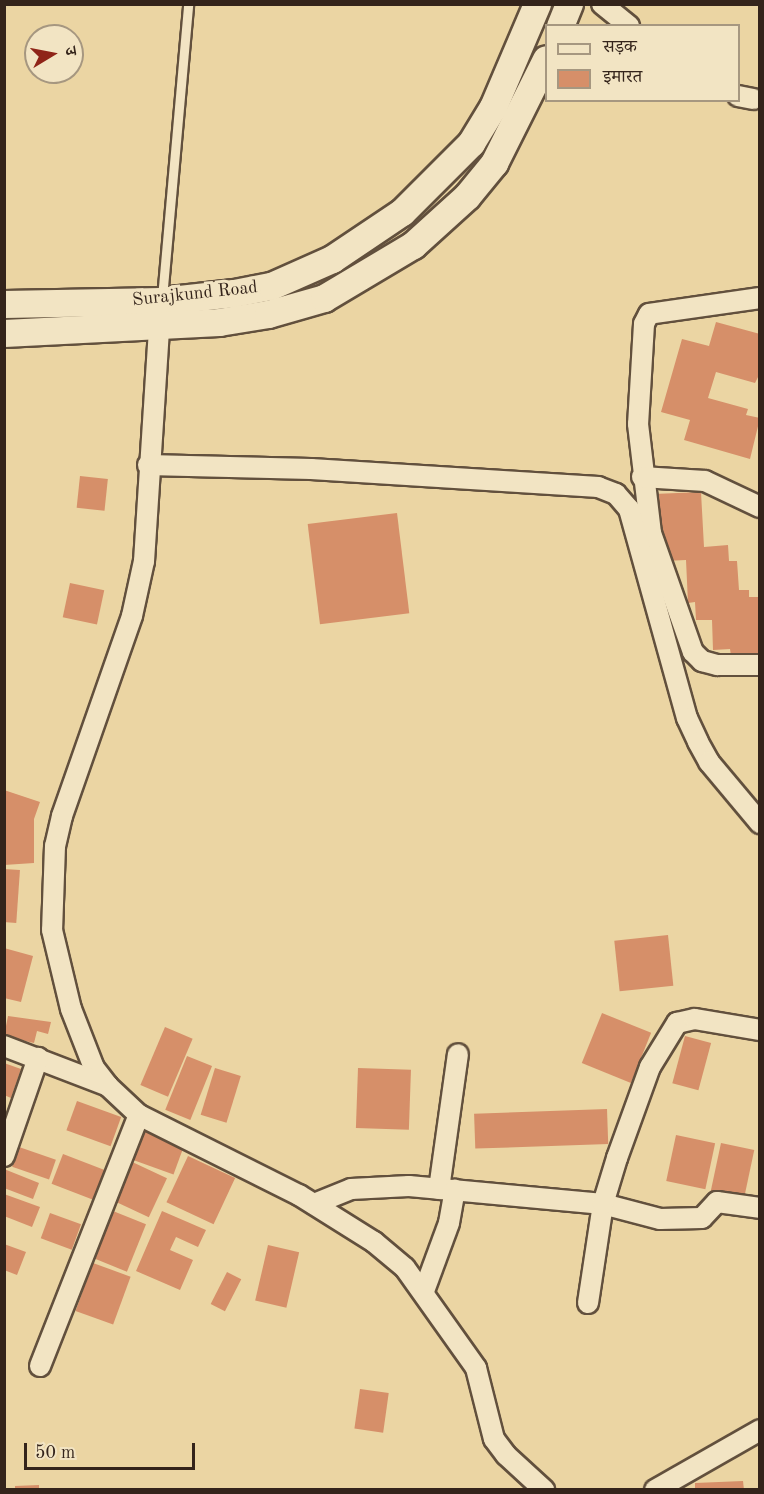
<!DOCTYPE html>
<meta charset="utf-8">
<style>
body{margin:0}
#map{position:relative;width:764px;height:1494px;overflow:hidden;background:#ebd5a3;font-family:"Old Standard TT","Noto Serif Devanagari",serif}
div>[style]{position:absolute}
.building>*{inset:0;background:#d68f69;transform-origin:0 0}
.roads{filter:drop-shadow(2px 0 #62503d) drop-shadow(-2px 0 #62503d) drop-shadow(0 2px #62503d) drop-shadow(0 -2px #62503d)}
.service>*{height:9px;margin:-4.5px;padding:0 4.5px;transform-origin:4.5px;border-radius:4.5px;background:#f2e4c3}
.minor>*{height:20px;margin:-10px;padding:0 10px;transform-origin:10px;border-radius:10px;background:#f2e4c3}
.secondary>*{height:27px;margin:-13.5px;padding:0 13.5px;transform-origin:13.5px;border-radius:13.5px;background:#f2e4c3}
span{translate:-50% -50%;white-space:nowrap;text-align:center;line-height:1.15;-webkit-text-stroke:6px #f2e4c3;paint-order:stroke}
.street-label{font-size:18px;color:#34241b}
.frame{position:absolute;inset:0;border:6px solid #34241b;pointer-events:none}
.legend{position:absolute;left:545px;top:24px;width:195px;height:78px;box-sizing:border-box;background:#f2e4c3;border:2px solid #a69780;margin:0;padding:8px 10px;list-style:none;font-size:18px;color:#34241b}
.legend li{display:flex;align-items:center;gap:12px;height:30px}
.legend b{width:30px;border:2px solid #a69780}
.north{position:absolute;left:24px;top:24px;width:60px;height:60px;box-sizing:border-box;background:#f2e4c3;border:2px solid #a69780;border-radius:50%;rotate:80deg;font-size:16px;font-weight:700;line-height:24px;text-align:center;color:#34241b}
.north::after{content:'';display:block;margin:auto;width:21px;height:27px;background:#8f2418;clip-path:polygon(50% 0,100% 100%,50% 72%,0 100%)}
.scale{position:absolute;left:24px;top:1443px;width:171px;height:27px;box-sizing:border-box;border:3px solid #34241b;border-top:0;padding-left:8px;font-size:18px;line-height:21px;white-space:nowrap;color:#34241b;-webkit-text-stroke:4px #f2e4c3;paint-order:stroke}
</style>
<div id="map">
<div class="building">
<div style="clip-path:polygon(716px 322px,760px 334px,760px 373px,755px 383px,716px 372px,708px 398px,748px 409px,746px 415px,760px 418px,750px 459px,684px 440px,690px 420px,661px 412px,682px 339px,709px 346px)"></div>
<div style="left:80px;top:476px;width:28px;height:32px;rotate:6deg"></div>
<div style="clip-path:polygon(701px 492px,704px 547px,728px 545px,729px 561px,737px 561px,739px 590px,749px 590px,749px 597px,760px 597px,760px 655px,731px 656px,730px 649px,713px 650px,712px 620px,696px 620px,695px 602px,688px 603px,686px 560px,665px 561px,657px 545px,654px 494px)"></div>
<div style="left:397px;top:513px;width:101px;height:90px;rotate:83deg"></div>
<div style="left:70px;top:583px;width:35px;height:35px;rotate:12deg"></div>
<div style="clip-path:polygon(4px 790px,40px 802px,34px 819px,34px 863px,4px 865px)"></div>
<div style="left:4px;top:869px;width:16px;height:53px;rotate:4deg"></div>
<div style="left:668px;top:935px;width:51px;height:54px;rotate:84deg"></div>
<div style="clip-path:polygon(4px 948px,33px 956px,21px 1002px,4px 998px)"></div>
<div style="left:602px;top:1013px;width:53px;height:54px;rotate:22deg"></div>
<div style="clip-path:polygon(8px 1016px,51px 1022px,48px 1034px,37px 1031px,34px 1043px,4px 1036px)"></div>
<div style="left:165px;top:1027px;width:30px;height:63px;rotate:23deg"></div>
<div style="left:685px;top:1036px;width:27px;height:49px;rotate:15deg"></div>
<div style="left:187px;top:1056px;width:27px;height:58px;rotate:22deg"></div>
<div style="clip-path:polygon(4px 1063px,21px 1069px,11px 1098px,4px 1095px)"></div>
<div style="left:215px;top:1068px;width:27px;height:49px;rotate:17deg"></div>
<div style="left:358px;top:1068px;width:53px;height:60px;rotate:2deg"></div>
<div style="left:77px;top:1101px;width:47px;height:31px;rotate:20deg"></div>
<div style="left:607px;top:1109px;width:35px;height:133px;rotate:88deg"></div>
<div style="left:139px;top:1129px;width:48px;height:31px;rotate:20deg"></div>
<div style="left:676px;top:1135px;width:40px;height:47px;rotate:12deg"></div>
<div style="left:721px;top:1143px;width:34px;height:54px;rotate:12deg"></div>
<div style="left:19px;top:1147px;width:39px;height:21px;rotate:19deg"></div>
<div style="left:63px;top:1154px;width:48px;height:32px;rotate:21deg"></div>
<div style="left:188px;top:1156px;width:52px;height:51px;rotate:25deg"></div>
<div style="left:128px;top:1160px;width:43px;height:43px;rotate:25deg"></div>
<div style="clip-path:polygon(4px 1169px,39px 1183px,33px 1199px,4px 1188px)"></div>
<div style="clip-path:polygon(4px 1194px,40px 1207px,32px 1227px,4px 1216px)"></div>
<div style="left:108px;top:1209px;width:41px;height:51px;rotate:22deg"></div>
<div style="clip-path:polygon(162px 1211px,206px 1230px,198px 1247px,176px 1237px,170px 1250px,193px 1260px,180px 1290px,136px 1271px)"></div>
<div style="left:50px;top:1213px;width:33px;height:27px;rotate:20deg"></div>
<div style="clip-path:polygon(4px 1244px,26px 1252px,17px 1275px,4px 1270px)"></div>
<div style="left:268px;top:1245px;width:32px;height:57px;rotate:13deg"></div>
<div style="left:93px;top:1263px;width:40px;height:51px;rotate:20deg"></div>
<div style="left:227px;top:1272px;width:16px;height:36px;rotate:27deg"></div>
<div style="left:360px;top:1389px;width:29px;height:40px;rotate:8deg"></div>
<div style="clip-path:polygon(743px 1481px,744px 1490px,695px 1490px,695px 1483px)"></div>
<div style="clip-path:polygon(39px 1485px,39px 1490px,15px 1490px,15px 1486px)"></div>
</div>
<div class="roads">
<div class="service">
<div style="left:162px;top:298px;width:295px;rotate:-84.9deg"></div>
</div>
<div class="minor">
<div style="left:602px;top:4px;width:35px;rotate:39deg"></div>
<div style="left:738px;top:96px;width:16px;rotate:11deg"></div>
<div style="left:760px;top:298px;width:112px;rotate:171.8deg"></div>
<div style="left:649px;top:314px;width:11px;rotate:117deg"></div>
<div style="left:644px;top:324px;width:100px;rotate:93.4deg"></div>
<div style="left:638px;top:424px;width:110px;rotate:83.2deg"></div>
<div style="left:651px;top:533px;width:126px;rotate:70.6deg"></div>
<div style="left:693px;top:652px;width:13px;rotate:45deg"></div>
<div style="left:702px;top:661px;width:16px;rotate:15deg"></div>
<div style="left:717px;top:665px;width:43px"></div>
<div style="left:160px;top:314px;width:248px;rotate:93.7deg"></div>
<div style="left:144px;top:561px;width:56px;rotate:102.3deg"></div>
<div style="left:132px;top:616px;width:212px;rotate:109.3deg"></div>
<div style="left:62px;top:816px;width:31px;rotate:103deg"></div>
<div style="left:55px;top:846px;width:84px;rotate:92deg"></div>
<div style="left:52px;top:930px;width:81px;rotate:76.5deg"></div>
<div style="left:71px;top:1009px;width:63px;rotate:68.7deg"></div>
<div style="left:94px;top:1068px;width:23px;rotate:52deg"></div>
<div style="left:108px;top:1086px;width:42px;rotate:43.1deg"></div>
<div style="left:139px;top:1115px;width:179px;rotate:26.6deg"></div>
<div style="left:299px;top:1195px;width:89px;rotate:32.1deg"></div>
<div style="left:374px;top:1242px;width:40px;rotate:40deg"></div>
<div style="left:405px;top:1268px;width:123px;rotate:54.6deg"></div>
<div style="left:476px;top:1368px;width:73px;rotate:75.8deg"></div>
<div style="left:494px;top:1439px;width:20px;rotate:53deg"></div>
<div style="left:506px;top:1455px;width:52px;rotate:42.6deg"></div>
<div style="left:148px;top:465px;width:163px;rotate:1.4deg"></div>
<div style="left:311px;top:469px;width:288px;rotate:3.6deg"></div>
<div style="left:598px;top:487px;width:19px;rotate:21deg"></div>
<div style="left:616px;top:494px;width:20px;rotate:49deg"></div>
<div style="left:629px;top:509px;width:217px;rotate:74.5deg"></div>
<div style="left:687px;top:718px;width:26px;rotate:65deg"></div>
<div style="left:698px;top:742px;width:23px;rotate:61deg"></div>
<div style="left:709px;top:762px;width:80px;rotate:50.1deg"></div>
<div style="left:642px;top:477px;width:63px;rotate:3.6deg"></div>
<div style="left:705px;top:481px;width:61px;rotate:25.3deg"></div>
<div style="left:4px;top:1046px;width:111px;rotate:21deg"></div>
<div style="left:4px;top:1156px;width:104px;rotate:-70.9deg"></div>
<div style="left:439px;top:1189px;width:136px;rotate:-82deg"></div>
<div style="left:314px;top:1204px;width:40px;rotate:-22deg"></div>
<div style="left:351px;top:1189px;width:58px;rotate:-3deg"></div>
<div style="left:409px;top:1186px;width:195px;rotate:5.3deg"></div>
<div style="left:603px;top:1204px;width:59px;rotate:14.7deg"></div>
<div style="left:660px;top:1219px;width:42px;rotate:-1.4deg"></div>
<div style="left:702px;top:1218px;width:22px;rotate:-47deg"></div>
<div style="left:717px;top:1202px;width:43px;rotate:7.9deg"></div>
<div style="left:424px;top:1291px;width:72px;rotate:-69.8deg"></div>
<div style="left:449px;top:1223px;width:34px;rotate:-80deg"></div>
<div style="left:588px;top:1303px;width:100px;rotate:-81.4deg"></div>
<div style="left:603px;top:1204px;width:48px;rotate:-73.1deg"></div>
<div style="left:617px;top:1158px;width:97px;rotate:-70.1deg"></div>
<div style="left:650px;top:1067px;width:52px;rotate:-58.5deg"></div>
<div style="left:677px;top:1023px;width:18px;rotate:-13deg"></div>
<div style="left:695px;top:1019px;width:66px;rotate:9.6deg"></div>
<div style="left:40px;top:1366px;width:270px;rotate:-68.5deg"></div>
<div style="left:655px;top:1490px;width:121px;rotate:-29.7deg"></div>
</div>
<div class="secondary">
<div style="left:560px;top:26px;width:24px;rotate:-68deg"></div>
<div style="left:4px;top:304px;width:157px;rotate:-1.1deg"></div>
<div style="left:161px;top:301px;width:73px;rotate:-6.3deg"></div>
<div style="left:234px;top:293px;width:38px;rotate:-11deg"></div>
<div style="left:271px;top:286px;width:67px;rotate:-23.9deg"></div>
<div style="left:332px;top:259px;width:84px;rotate:-33.9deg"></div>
<div style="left:402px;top:212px;width:98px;rotate:-45deg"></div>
<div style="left:471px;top:143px;width:42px;rotate:-58.6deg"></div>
<div style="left:493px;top:107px;width:112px;rotate:-66.9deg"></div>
<div style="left:4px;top:333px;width:215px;rotate:-2.9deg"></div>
<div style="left:219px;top:322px;width:50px;rotate:-9.3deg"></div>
<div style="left:268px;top:314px;width:58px;rotate:-15.9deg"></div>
<div style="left:324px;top:298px;width:104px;rotate:-30.8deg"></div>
<div style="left:413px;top:245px;width:73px;rotate:-42.2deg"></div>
<div style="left:467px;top:196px;width:43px;rotate:-50.7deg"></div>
<div style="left:494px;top:163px;width:116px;rotate:-63.4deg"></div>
</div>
</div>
<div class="street-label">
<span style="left:195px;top:294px;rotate:-6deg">Surajkund Road</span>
</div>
<div class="frame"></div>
<ul class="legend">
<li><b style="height:8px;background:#f2e4c3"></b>सड़क</li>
<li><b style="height:16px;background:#d68f69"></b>इमारत</li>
</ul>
<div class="north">उ</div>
<div class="scale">50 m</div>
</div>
